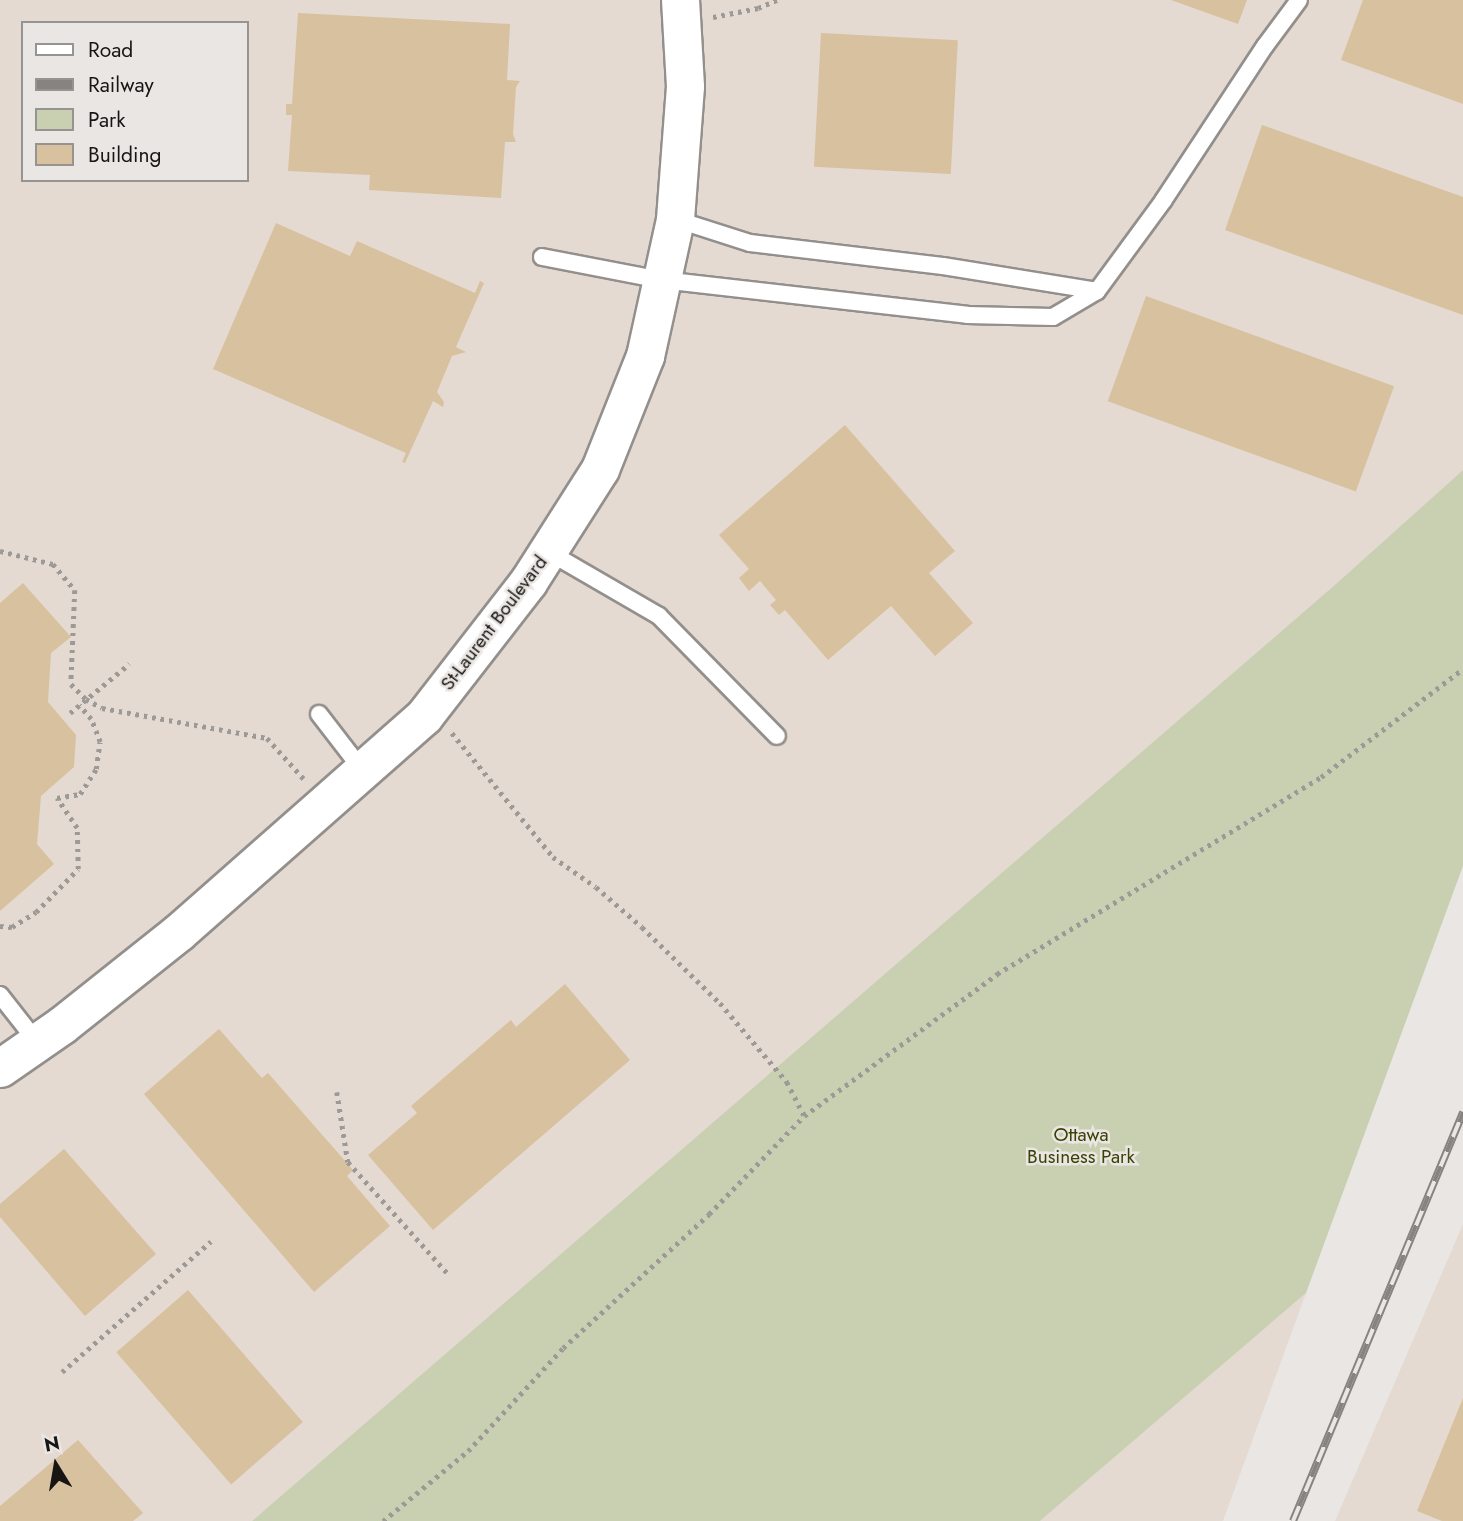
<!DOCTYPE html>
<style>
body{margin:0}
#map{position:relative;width:1463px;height:1521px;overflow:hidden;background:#eae6e3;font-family:Jost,sans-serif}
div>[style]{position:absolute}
.built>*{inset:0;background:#e4dad1}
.green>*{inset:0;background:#c9d0b1}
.building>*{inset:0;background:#d8c19f;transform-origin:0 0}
.path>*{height:4.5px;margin-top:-2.25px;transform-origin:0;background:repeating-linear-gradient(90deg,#9c9997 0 3.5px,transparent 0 8.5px)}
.roads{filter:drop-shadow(2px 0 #938f8c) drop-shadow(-2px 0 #938f8c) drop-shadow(0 2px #938f8c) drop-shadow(0 -2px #938f8c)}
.service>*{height:16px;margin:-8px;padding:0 8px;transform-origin:8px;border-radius:8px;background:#fff}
.tertiary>*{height:37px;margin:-18.5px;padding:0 18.5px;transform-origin:18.5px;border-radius:18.5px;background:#fff}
.rail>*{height:8px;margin-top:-4px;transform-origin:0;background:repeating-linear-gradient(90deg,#eae6e3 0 16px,#868381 0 32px);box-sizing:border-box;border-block:2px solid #868381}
span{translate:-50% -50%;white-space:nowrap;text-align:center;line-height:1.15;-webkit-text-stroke:5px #eae6e3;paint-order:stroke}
.street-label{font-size:19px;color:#171614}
.park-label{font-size:19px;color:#3a4302}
.legend{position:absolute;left:21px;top:21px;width:228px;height:161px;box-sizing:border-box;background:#eae6e3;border:2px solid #969390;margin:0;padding:9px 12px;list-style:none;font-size:21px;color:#171614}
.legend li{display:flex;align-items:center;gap:14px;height:35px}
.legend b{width:35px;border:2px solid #969390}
.north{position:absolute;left:21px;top:1430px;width:70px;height:70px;-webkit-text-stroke:5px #eae6e3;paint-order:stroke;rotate:349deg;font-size:19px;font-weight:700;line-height:28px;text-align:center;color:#171614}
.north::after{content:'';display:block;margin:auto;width:24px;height:32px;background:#171614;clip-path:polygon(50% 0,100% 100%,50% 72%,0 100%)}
</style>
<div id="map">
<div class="built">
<div style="clip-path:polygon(evenodd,0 0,1463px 0,1463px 470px,1337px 583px,252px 1521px,0 1521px,0 0,23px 23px,247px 23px,247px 180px,23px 180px,23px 23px)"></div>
<div style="clip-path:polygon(1463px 1224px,1463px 1521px,1335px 1521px)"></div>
<div style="clip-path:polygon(1306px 1293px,1223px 1521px,1040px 1521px)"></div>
</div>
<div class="green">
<div style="clip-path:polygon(1463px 470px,1463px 866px,1306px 1293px,1040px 1521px,252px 1521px,1337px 583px)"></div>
</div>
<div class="building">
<div style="clip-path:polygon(1171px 0,1247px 0,1238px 24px)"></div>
<div style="clip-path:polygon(1363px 0,1463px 0,1463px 104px,1341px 60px)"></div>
<div style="clip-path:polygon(298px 13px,510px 24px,507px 80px,520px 81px,516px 87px,513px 134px,516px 142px,505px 142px,501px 198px,369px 190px,370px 175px,288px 171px,292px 115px,286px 115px,286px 104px,292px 104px)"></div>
<div style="left:821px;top:33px;width:137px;height:134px;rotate:3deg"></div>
<div style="clip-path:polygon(1262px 125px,1463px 197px,1463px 315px,1225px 230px)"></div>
<div style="clip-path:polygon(276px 223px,350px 256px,357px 241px,475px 293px,480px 281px,484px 283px,456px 347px,466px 352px,452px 356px,437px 392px,444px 402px,443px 407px,433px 401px,405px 463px,402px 462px,406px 453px,213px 369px)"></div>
<div style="left:1146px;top:296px;width:264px;height:112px;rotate:20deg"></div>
<div style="clip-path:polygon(845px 425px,955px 551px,929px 573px,973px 623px,935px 656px,891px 606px,828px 660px,785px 610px,779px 615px,770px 605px,776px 600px,760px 581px,749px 591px,739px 578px,749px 569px,719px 535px)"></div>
<div style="clip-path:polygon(23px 583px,71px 637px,51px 653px,48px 702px,76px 735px,74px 767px,41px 796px,37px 844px,54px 864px,0 911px,0 603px)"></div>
<div style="clip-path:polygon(565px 984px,630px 1060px,433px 1230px,368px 1155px,417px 1113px,411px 1106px,511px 1020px,516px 1027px)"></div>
<div style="clip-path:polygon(219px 1029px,262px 1078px,268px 1073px,353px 1170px,347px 1176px,390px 1226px,314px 1292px,144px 1094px)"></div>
<div style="clip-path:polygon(64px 1149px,156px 1254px,85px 1316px,0 1217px,0 1204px)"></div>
<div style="left:188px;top:1290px;width:175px;height:95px;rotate:49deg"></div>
<div style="clip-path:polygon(1463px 1398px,1463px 1521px,1442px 1521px,1417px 1511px)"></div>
<div style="clip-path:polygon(78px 1440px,143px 1513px,133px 1521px,0 1521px,0 1506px)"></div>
</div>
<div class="path">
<div style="left:713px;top:17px;width:46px;rotate:-11.3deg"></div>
<div style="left:758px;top:8px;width:21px;rotate:-23deg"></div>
<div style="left:0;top:551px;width:55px;rotate:13.8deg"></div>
<div style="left:53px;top:564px;width:34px;rotate:50deg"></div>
<div style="left:75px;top:590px;width:94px;rotate:92.4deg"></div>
<div style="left:71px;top:684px;width:21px;rotate:45deg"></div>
<div style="left:86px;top:699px;width:18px;rotate:29deg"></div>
<div style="left:102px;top:708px;width:168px;rotate:10.3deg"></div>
<div style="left:267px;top:738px;width:57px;rotate:47.9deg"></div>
<div style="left:70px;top:713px;width:77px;rotate:-39.7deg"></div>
<div style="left:452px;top:733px;width:160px;rotate:50.8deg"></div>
<div style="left:553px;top:857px;width:52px;rotate:34.9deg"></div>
<div style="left:596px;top:887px;width:61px;rotate:41deg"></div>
<div style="left:642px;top:927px;width:109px;rotate:44.3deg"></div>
<div style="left:720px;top:1003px;width:104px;rotate:49.7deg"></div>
<div style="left:787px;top:1082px;width:38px;rotate:63deg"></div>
<div style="left:0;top:926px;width:12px;rotate:5deg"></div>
<div style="left:12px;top:927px;width:28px;rotate:-32deg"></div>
<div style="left:36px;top:912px;width:60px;rotate:-45.7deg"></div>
<div style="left:78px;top:869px;width:41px;rotate:-91.4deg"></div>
<div style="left:77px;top:828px;width:36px;rotate:-124deg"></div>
<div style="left:57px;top:798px;width:23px;rotate:-10deg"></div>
<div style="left:80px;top:794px;width:30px;rotate:-57deg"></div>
<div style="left:96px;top:769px;width:27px;rotate:-82deg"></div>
<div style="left:100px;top:742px;width:25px;rotate:-111deg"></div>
<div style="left:91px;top:719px;width:18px;rotate:-131deg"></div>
<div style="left:337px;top:1092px;width:71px;rotate:81.1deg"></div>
<div style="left:348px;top:1162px;width:152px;rotate:48.2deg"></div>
<div style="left:62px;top:1372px;width:198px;rotate:-41.3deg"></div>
<div style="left:383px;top:1521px;width:110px;rotate:-39.5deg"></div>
<div style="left:468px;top:1451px;width:140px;rotate:-47.3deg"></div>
<div style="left:563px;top:1348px;width:198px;rotate:-42.5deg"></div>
<div style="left:709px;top:1214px;width:136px;rotate:-45.9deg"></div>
<div style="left:804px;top:1116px;width:240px;rotate:-36.3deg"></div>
<div style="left:997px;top:974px;width:379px;rotate:-31.3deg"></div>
<div style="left:1321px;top:777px;width:178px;rotate:-37.3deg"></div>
</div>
<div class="roads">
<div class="service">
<div style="left:675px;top:219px;width:79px;rotate:17.7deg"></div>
<div style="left:750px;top:243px;width:194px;rotate:6.8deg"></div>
<div style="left:943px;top:266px;width:156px;rotate:9.2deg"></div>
<div style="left:542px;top:257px;width:122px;rotate:10.9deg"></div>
<div style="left:662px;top:280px;width:307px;rotate:6.5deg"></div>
<div style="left:967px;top:315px;width:86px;rotate:1.3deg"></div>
<div style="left:1053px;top:317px;width:51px;rotate:-30.6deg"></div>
<div style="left:1097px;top:291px;width:112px;rotate:-53.7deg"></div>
<div style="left:1163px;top:201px;width:186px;rotate:-56.7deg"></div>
<div style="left:1265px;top:46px;width:57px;rotate:-53.5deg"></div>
<div style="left:547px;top:551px;width:129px;rotate:30.1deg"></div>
<div style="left:659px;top:616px;width:168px;rotate:45.5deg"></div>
<div style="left:319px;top:714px;width:72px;rotate:52.3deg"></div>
<div style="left:0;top:995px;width:60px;rotate:51.8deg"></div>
</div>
<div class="tertiary">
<div style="left:0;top:1068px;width:75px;rotate:-34.7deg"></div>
<div style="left:62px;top:1025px;width:149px;rotate:-38.5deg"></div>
<div style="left:179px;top:932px;width:327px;rotate:-41.4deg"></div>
<div style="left:424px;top:716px;width:170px;rotate:-52.2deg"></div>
<div style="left:528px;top:582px;width:134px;rotate:-57.5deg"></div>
<div style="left:600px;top:469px;width:122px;rotate:-68.3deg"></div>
<div style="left:645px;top:356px;width:140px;rotate:-77.6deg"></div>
<div style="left:675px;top:219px;width:133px;rotate:-85.7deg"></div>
<div style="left:685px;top:86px;width:86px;rotate:-93.3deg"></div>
</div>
</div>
<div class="rail">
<div style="left:1293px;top:1521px;width:443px;rotate:-67.4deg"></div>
</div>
<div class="street-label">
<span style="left:494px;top:623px;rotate:-53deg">St-Laurent Boulevard</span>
</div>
<div class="park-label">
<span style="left:1081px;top:1146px">Ottawa<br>Business Park</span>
</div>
<ul class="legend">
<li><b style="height:9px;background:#fff"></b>Road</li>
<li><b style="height:9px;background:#868381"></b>Railway</li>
<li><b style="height:19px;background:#c9d0b1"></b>Park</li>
<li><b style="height:19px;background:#d8c19f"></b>Building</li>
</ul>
<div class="north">N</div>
</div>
